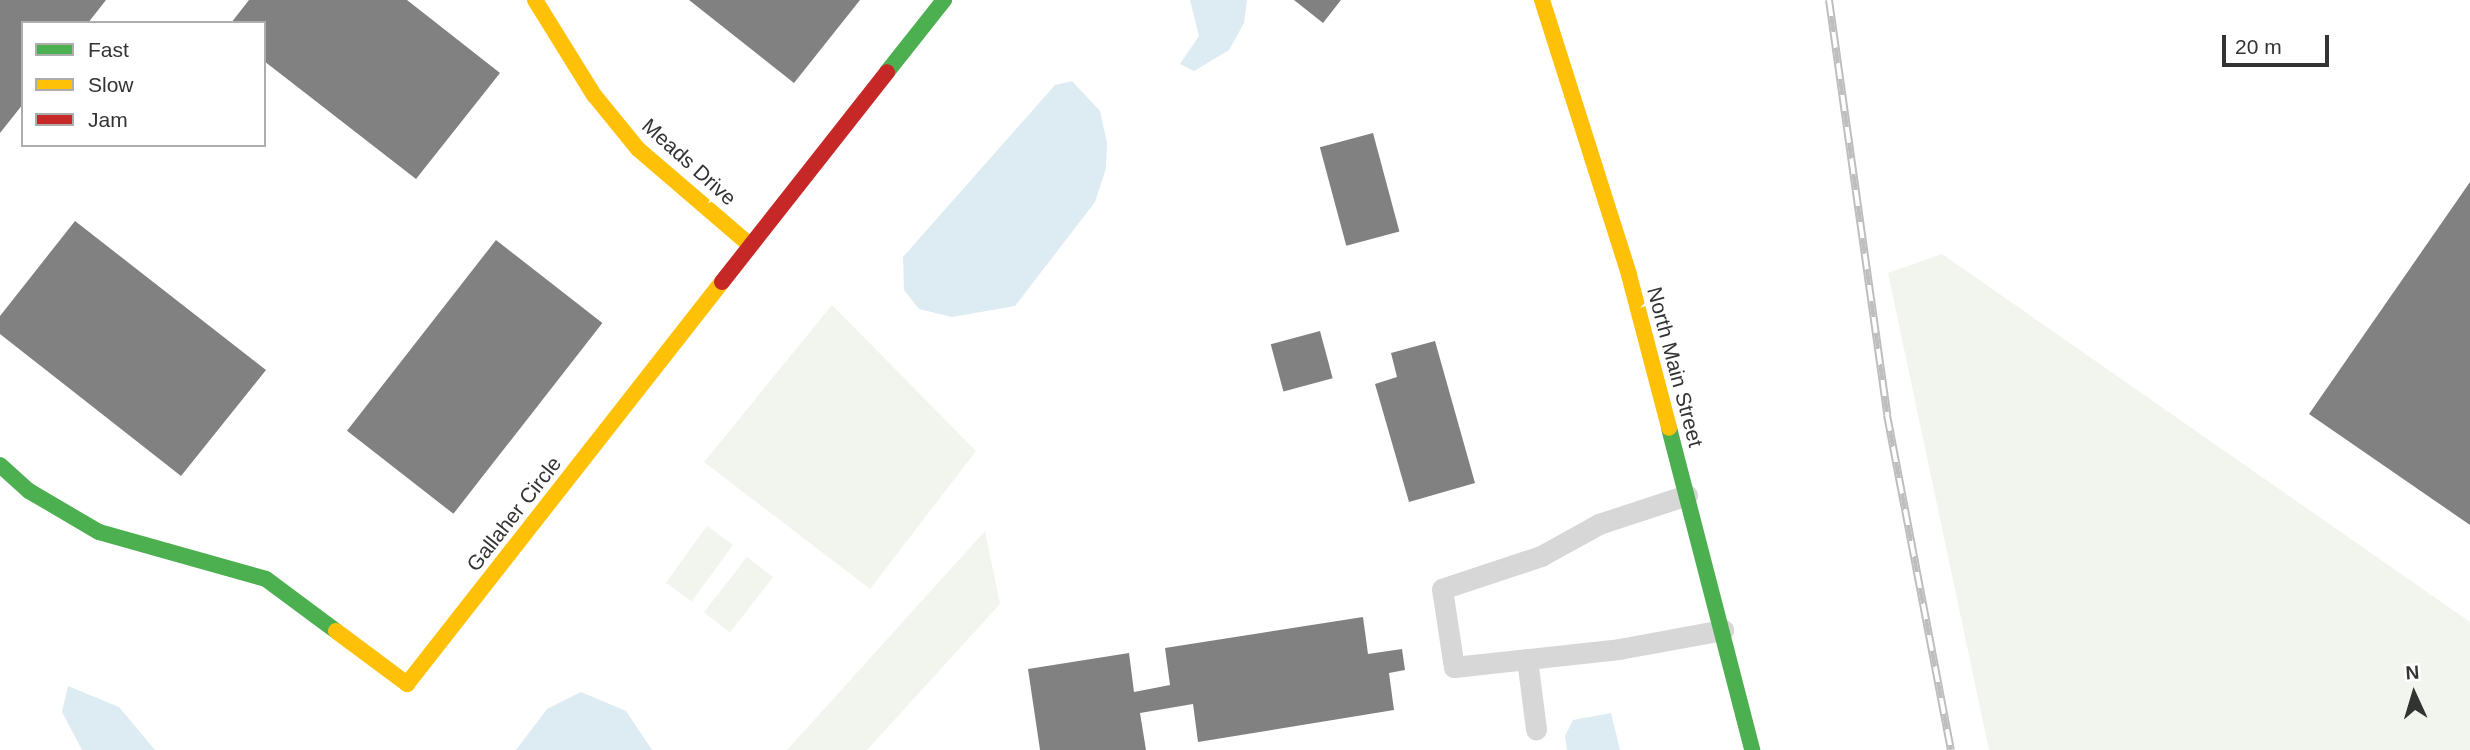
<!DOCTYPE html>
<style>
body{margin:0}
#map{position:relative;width:2470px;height:750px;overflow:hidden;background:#fff;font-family:Arial,sans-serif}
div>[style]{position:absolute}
.green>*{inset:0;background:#f1f5ed;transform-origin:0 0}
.water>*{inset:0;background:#ddebf3}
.building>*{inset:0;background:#818181;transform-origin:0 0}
.lane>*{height:21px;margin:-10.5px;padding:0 10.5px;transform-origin:10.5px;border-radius:10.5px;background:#d7d7d7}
.fast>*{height:16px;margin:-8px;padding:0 8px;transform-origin:8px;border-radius:8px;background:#4caf50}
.slow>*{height:16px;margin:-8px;padding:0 8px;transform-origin:8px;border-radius:8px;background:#ffc107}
.jam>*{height:16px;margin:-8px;padding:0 8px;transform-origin:8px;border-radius:8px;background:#c62828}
.rail>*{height:8px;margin-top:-4px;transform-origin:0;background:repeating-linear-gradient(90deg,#fff 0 16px,#bebebe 0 32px);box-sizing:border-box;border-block:2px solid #bebebe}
span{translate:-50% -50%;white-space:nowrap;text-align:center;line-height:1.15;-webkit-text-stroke:7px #fff;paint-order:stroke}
.street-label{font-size:21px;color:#333}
.legend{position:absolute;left:21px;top:21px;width:245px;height:126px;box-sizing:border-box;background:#fff;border:2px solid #adadad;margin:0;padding:9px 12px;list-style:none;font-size:21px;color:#333}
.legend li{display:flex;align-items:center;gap:14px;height:35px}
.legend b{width:35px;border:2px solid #adadad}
.north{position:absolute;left:2379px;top:659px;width:70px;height:70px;-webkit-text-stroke:5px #fff;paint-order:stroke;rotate:356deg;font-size:19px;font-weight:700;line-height:28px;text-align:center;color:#333}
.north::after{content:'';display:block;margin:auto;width:24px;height:32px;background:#333;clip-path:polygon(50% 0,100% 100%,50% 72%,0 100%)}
.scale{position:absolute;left:2222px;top:35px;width:107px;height:32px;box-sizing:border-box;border:4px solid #333;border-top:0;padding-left:9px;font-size:21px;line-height:24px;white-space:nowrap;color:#333;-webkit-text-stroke:5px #fff;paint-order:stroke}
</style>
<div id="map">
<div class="green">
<div style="clip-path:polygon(1942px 254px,2470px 622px,2470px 750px,1989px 750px,1888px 273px)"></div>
<div style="clip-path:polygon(832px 305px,976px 451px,870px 589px,704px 462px)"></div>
<div style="left:707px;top:526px;width:32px;height:70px;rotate:36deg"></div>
<div style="clip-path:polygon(985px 531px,1000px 604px,867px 750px,787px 750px)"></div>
<div style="left:747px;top:557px;width:33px;height:70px;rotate:38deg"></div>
</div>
<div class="water">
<div style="clip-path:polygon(1190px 0,1247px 0,1244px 23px,1229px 50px,1194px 71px,1180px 64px,1199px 36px)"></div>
<div style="clip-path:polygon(1072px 81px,1100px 111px,1107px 143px,1106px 168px,1095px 202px,1015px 306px,952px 317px,919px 309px,904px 290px,903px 257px,1055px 85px)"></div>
<div style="clip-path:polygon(68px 686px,119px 707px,155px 750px,82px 750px,62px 712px)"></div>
<div style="clip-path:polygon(581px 692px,626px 711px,652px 750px,516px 750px,547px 709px)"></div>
<div style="clip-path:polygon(1611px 713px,1620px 750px,1567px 750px,1565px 736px,1573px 720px)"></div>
</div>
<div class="building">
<div style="clip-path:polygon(0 0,106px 0,88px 23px,23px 23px,23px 104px,0 133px)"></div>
<div style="clip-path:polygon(249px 0,407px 0,500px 73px,416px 179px,264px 61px,264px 23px,231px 23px)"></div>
<div style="clip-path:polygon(689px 0,860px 0,794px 83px)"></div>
<div style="clip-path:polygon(1294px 0,1341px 0,1323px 23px)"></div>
<div style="left:1373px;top:133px;width:102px;height:55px;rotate:75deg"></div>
<div style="clip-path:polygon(2470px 182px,2470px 525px,2309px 414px)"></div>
<div style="clip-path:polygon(75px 221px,266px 370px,181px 476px,0 334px,0 316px)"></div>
<div style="left:496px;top:240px;width:135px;height:242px;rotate:38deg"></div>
<div style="left:1320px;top:331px;width:49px;height:51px;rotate:75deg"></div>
<div style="clip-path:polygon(1435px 341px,1475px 483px,1409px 502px,1375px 384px,1397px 377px,1391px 353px)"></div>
<div style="clip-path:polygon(1363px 617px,1368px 654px,1402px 649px,1405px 670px,1389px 673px,1394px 710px,1198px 742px,1193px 704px,1140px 713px,1146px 750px,1040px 750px,1028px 669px,1129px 653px,1134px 692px,1170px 685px,1165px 648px)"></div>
</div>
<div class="lane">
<div style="left:1687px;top:495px;width:93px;rotate:161.8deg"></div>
<div style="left:1599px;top:524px;width:66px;rotate:151.1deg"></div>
<div style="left:1541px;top:556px;width:104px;rotate:161.6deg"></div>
<div style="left:1442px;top:589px;width:79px;rotate:81.3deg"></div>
<div style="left:1454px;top:667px;width:166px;rotate:-6.2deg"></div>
<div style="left:1619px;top:649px;width:106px;rotate:-10.4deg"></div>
<div style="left:1527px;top:659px;width:71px;rotate:82.7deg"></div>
</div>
<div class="fast">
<div style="left:887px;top:72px;width:92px;rotate:-51.6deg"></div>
<div style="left:1669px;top:428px;width:333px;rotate:75.5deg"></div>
<div style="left:0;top:465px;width:39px;rotate:42deg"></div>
<div style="left:29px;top:491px;width:81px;rotate:30.4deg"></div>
<div style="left:99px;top:532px;width:173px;rotate:15.7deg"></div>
<div style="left:266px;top:579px;width:87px;rotate:36.6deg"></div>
</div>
<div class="slow">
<div style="left:535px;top:0;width:112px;rotate:58.2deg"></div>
<div style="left:594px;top:95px;width:70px;rotate:50.8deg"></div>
<div style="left:638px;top:149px;width:148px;rotate:40.6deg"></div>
<div style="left:1542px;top:0;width:288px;rotate:72.4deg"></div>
<div style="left:1629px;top:275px;width:158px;rotate:75.3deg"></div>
<div style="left:336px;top:631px;width:89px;rotate:36.7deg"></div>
<div style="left:407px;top:684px;width:511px;rotate:-51.92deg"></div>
</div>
<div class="jam">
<div style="left:722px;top:282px;width:267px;rotate:-51.8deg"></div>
</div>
<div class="rail">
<div style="left:1829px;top:0;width:419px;rotate:82deg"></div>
<div style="left:1887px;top:415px;width:341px;rotate:79.2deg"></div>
</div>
<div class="street-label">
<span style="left:689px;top:162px;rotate:42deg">Meads Drive</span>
<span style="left:1675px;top:367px;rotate:75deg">North Main Street</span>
<span style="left:514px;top:514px;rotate:-52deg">Gallaher Circle</span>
</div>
<ul class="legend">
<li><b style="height:9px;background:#4caf50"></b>Fast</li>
<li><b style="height:9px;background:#ffc107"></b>Slow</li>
<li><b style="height:9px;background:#c62828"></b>Jam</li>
</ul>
<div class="north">N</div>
<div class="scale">20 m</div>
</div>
